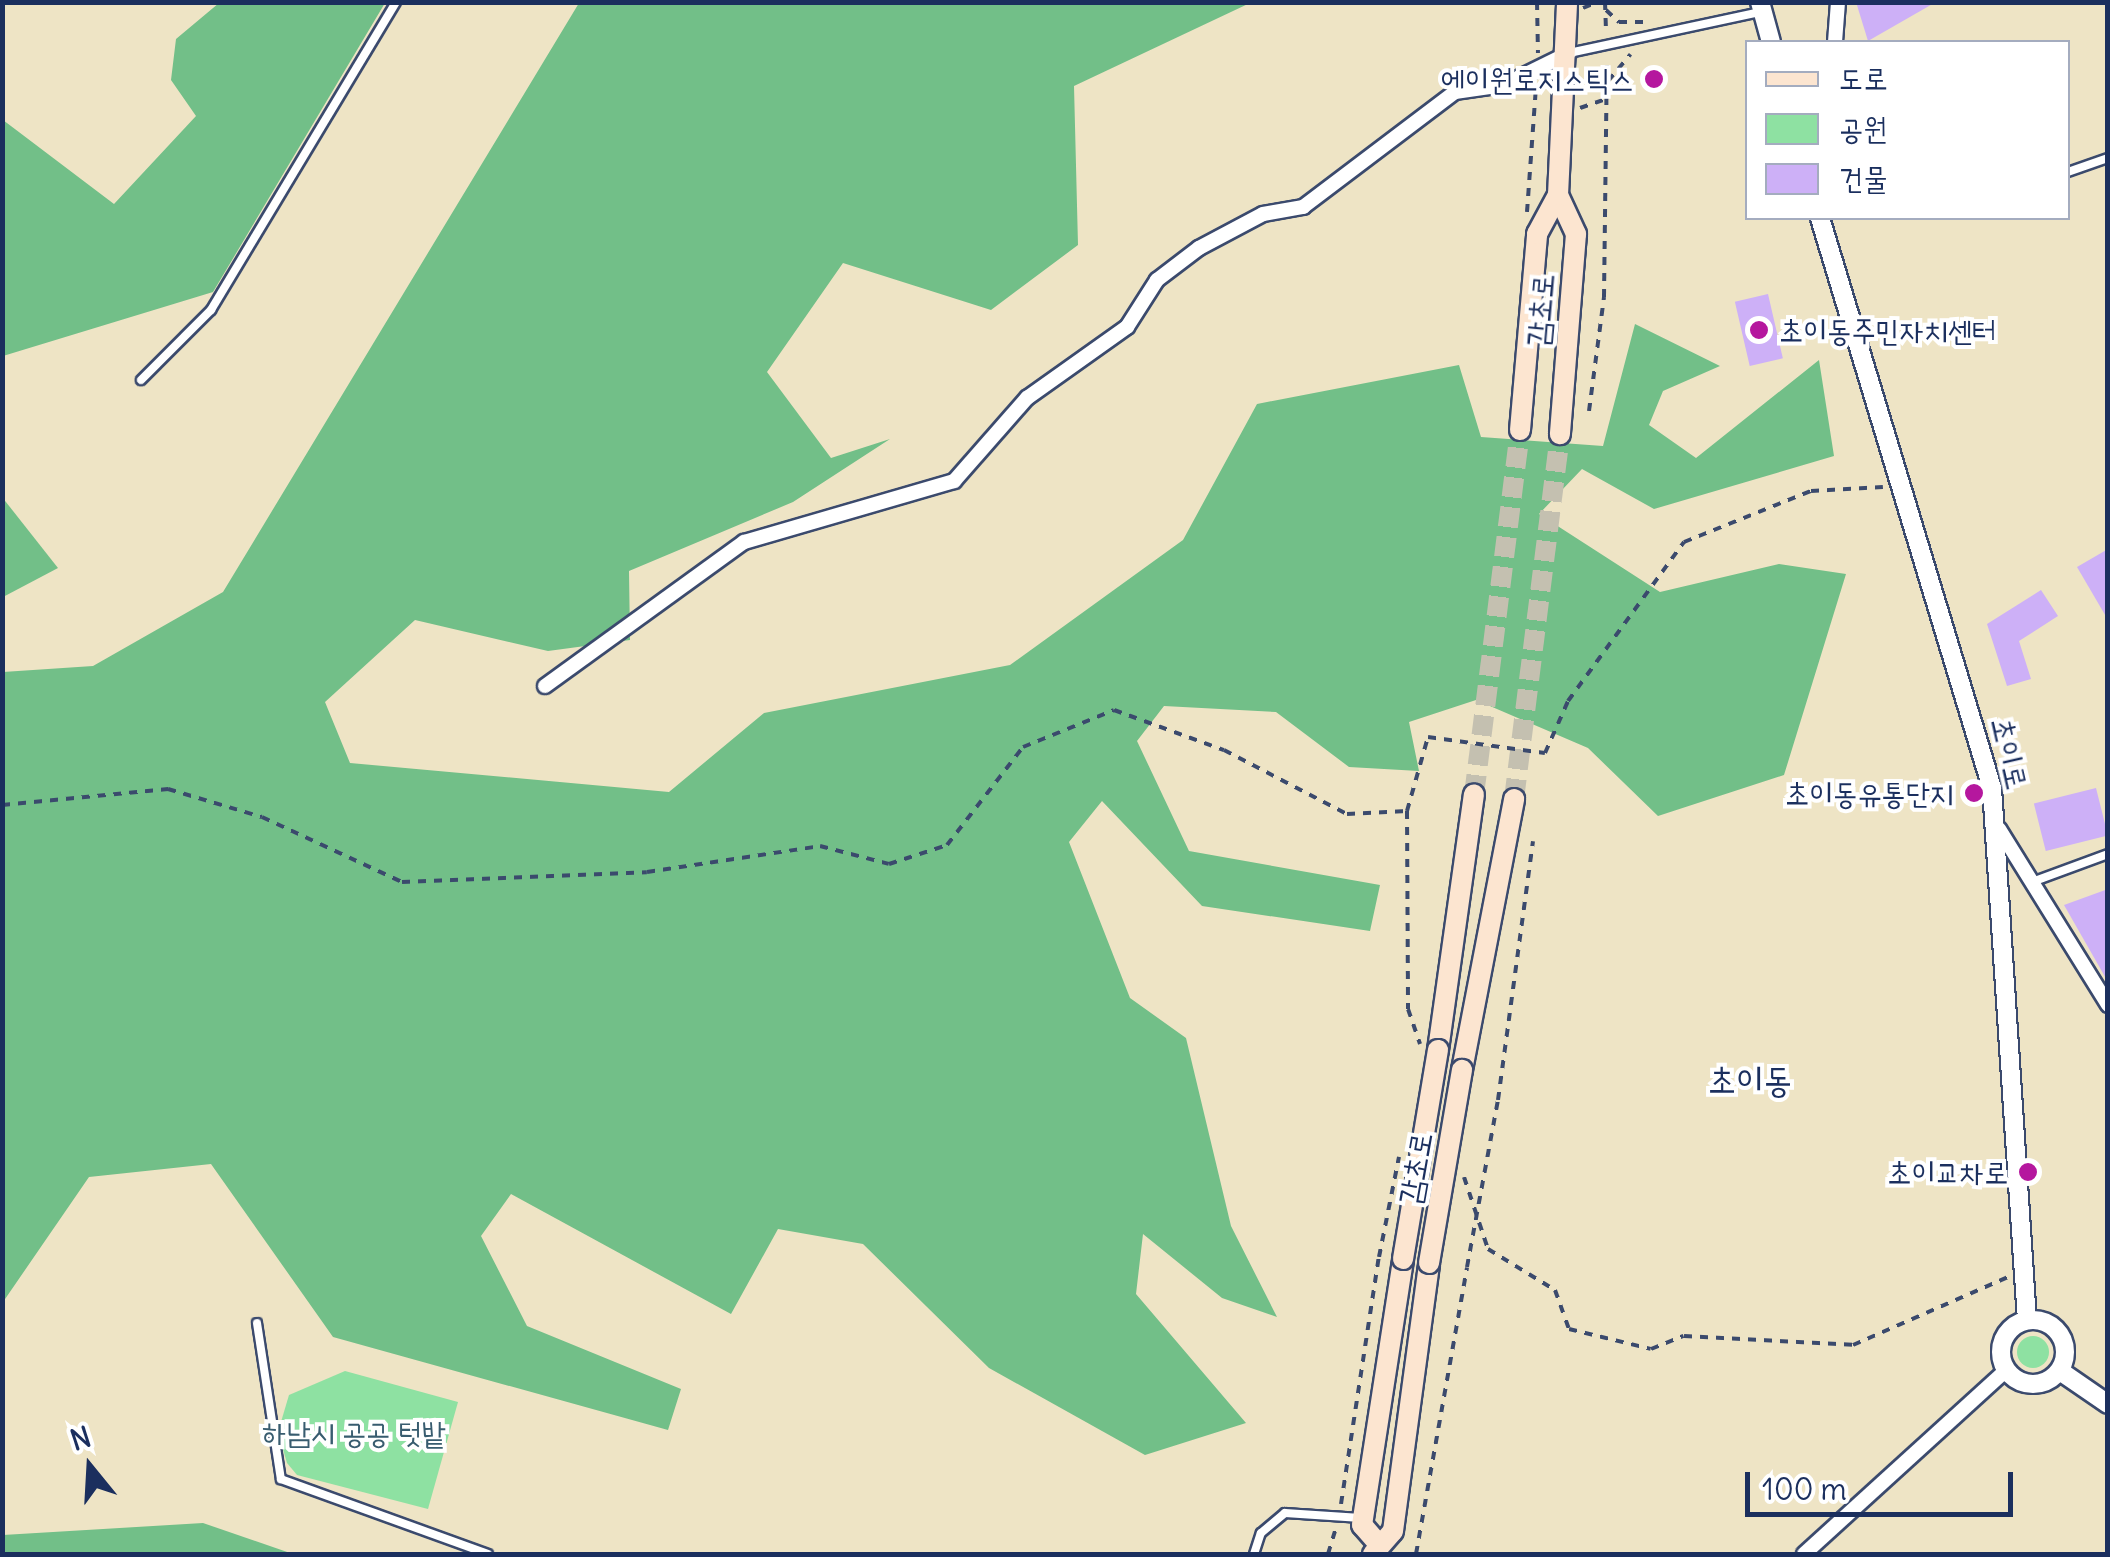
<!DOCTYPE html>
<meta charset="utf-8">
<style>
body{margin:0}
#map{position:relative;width:2110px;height:1557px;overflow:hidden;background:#eee4c5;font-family:Delius,"Poor Story",sans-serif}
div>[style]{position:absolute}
.green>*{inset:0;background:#8ee1a2}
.round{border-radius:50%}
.forest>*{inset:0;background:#72bf88}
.building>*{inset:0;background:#cdb0f7;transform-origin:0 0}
.secondary-tunnel>*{height:20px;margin-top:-10px;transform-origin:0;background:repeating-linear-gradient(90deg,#c4c0b0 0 20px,transparent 0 30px)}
.path>*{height:4px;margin-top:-2px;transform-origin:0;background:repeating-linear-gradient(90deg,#3b4a6d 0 8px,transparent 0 16px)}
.roads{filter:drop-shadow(2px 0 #3b4a6d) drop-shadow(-2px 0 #3b4a6d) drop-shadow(0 2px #3b4a6d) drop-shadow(0 -2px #3b4a6d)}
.service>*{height:8px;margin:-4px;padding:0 4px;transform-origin:4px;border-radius:4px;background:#fff}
.minor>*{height:14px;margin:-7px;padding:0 7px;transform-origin:7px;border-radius:7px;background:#fff}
.tertiary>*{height:18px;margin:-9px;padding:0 9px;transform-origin:9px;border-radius:9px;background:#fff}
.tertiary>.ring{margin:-9px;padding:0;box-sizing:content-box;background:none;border:18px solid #fff;border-radius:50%}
.secondary>*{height:20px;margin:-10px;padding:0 10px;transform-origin:10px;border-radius:10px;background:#fce5d0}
.path-bridge>*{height:4px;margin-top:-2px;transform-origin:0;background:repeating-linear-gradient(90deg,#3b4a6d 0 8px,transparent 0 16px)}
.bridges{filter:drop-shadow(2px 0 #3b4a6d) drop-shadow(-2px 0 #3b4a6d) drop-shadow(0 2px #3b4a6d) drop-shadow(0 -2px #3b4a6d)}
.secondary-bridge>*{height:20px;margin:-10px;padding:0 10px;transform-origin:10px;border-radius:10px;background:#fce5d0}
.dots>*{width:28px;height:28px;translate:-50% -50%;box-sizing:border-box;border:5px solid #fff;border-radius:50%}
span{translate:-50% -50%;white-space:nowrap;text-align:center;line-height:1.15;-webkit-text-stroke:8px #fff;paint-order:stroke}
.poi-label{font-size:30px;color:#1b2f5e}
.right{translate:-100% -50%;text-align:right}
.left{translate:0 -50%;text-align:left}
.street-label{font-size:30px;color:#1b2f5e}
.park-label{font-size:30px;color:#385c6f}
.quarter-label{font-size:35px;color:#1b2f5e}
.frame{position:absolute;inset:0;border:5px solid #1b2f5e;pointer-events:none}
.legend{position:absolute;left:1745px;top:40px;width:325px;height:180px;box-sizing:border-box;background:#fff;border:2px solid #a4acbf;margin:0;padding:12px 18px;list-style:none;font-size:30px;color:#1b2f5e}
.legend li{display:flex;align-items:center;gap:20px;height:50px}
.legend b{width:50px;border:2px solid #a4acbf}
.north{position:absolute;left:40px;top:1417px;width:100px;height:100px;-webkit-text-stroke:8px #fff;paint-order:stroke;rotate:342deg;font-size:28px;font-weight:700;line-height:40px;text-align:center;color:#1b2f5e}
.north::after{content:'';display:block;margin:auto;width:35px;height:45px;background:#1b2f5e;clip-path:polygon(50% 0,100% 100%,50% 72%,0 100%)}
.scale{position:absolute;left:1745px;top:1472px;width:268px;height:45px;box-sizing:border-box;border:5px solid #1b2f5e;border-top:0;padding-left:12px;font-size:30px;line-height:35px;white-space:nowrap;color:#1b2f5e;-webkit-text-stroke:8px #fff;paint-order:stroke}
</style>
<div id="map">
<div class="green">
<div class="round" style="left:2017px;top:1336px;width:32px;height:32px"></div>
<div style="clip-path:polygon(345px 1371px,458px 1402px,428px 1509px,297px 1475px,287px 1463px,278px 1432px,289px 1395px)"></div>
</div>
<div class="forest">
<div style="clip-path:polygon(219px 3px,385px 3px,213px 292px,3px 356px,3px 120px,114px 204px,196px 116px,171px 80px,176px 39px)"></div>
<div style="clip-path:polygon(579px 3px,1250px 3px,1074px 86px,1078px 245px,991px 310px,843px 263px,767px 372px,831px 458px,890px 439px,793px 502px,629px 571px,630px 640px,548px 651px,415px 620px,325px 702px,350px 763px,669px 792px,764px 713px,1010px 665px,1183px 540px,1257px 404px,1459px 365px,1481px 437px,1603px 446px,1635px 324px,1720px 366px,1663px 391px,1649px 425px,1696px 458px,1819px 360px,1834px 456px,1654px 509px,1582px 469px,1539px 514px,1660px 592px,1779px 564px,1846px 574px,1784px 775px,1658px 816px,1588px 748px,1476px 700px,1409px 722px,1419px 771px,1349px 767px,1276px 712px,1164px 706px,1137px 741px,1189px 851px,1380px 885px,1370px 931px,1202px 906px,1102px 801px,1069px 842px,1130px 998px,1186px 1038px,1231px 1226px,1277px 1317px,1222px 1298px,1143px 1234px,1136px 1294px,1246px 1423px,1145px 1455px,989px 1368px,863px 1244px,778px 1229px,731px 1314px,511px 1194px,481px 1236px,527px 1326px,681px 1389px,668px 1430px,333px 1337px,211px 1164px,89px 1177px,3px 1302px,3px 672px,93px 666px,223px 592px)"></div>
<div style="clip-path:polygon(2px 497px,58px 568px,3px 597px,2px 597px)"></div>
<div style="clip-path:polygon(203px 1523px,293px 1554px,3px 1554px,3px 1535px)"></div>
</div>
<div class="building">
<div style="clip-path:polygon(1856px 2px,1936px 2px,1868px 41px)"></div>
<div style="left:1768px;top:294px;width:66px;height:34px;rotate:77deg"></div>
<div style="clip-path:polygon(2108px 549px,2108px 620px,2077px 567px)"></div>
<div style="clip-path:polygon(2041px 590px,2058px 616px,2019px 641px,2031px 679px,2007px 686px,1987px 624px)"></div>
<div style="left:2096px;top:788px;width:49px;height:64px;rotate:76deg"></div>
<div style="clip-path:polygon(2108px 889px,2108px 982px,2064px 905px)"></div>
</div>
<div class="secondary-tunnel">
<div style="left:1474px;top:795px;width:368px;rotate:-82.8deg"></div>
<div style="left:1514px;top:799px;width:368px;rotate:-82.8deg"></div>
</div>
<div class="path">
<div style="left:1537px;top:2px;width:51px;rotate:88.9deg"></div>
<div style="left:1605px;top:2px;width:31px;rotate:88deg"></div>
<div style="left:1583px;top:8px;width:16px;rotate:-22deg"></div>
<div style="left:1606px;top:10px;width:18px;rotate:43deg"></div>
<div style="left:1619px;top:22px;width:28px"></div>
<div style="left:1608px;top:81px;width:35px;rotate:-50deg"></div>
<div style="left:1580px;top:108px;width:31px;rotate:-19deg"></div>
<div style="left:1527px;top:212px;width:125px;rotate:-85.9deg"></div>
<div style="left:1589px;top:411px;width:115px;rotate:-82.5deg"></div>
<div style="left:1604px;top:297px;width:240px;rotate:-89.3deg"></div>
<div style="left:2px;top:805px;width:167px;rotate:-5.5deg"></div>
<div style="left:168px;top:789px;width:98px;rotate:16.6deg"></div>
<div style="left:262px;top:817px;width:154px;rotate:24.9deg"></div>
<div style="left:402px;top:882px;width:245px;rotate:-2.3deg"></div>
<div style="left:647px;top:872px;width:175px;rotate:-8.5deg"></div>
<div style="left:820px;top:846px;width:71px;rotate:14.6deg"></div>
<div style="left:889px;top:864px;width:61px;rotate:-18.1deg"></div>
<div style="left:947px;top:845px;width:124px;rotate:-52.2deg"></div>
<div style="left:1023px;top:747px;width:98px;rotate:-22.1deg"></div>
<div style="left:1114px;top:710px;width:117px;rotate:20deg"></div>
<div style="left:1224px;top:750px;width:139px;rotate:27.5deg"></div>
<div style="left:1347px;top:814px;width:60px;rotate:-2.9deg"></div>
<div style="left:1407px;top:811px;width:77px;rotate:-74.2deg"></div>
<div style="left:1428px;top:737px;width:118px;rotate:7.8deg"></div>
<div style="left:1545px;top:753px;width:57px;rotate:-66.1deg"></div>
<div style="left:1568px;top:701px;width:197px;rotate:-53.9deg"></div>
<div style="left:1684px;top:542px;width:137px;rotate:-21.9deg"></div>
<div style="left:1811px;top:491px;width:72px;rotate:-3.2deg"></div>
<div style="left:1407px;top:811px;width:198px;rotate:89.7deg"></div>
<div style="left:1408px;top:1009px;width:37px;rotate:71deg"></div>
<div style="left:1498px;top:1100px;width:261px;rotate:-82.3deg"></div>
<div style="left:1464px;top:1177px;width:76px;rotate:71.6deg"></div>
<div style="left:1488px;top:1249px;width:79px;rotate:31.5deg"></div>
<div style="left:1555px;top:1290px;width:41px;rotate:70.3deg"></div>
<div style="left:1569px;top:1329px;width:84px;rotate:13.7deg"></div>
<div style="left:1651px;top:1349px;width:35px;rotate:-22deg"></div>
<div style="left:1684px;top:1336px;width:169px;rotate:3deg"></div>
<div style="left:1853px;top:1345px;width:169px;rotate:-23.7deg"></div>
<div style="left:1341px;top:1504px;width:250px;rotate:-81.3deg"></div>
<div style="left:1328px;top:1554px;width:27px;rotate:-73deg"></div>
<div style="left:1416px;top:1554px;width:291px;rotate:-79.9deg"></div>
</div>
<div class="roads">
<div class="service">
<div style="left:1569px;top:53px;width:196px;rotate:-12.1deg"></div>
<div style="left:2068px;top:172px;width:42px;rotate:-19.3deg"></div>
<div style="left:141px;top:380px;width:99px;rotate:-45deg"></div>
<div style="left:211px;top:310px;width:359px;rotate:-59deg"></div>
<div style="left:2032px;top:882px;width:81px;rotate:-20.2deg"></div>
<div style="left:257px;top:1323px;width:158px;rotate:81.3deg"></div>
<div style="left:281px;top:1479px;width:220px;rotate:19.9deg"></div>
<div style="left:1254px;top:1554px;width:22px;rotate:-72deg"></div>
<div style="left:1261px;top:1533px;width:31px;rotate:-40deg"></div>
<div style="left:1285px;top:1513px;width:76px;rotate:3.8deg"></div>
</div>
<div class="minor">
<div style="left:1835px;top:42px;width:40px;rotate:-85.7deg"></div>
<div style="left:545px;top:686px;width:246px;rotate:-35.9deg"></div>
<div style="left:744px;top:542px;width:219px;rotate:-16.2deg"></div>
<div style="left:954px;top:481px;width:111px;rotate:-48.7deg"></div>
<div style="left:1027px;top:398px;width:123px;rotate:-35.4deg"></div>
<div style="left:1127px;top:327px;width:56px;rotate:-57.4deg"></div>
<div style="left:1157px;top:280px;width:53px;rotate:-37.3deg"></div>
<div style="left:1199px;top:248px;width:72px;rotate:-28deg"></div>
<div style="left:1263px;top:214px;width:41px;rotate:-9.9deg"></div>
<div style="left:1303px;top:207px;width:191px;rotate:-37.1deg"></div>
<div style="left:1455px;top:92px;width:49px;rotate:-8.1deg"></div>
<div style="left:1504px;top:85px;width:72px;rotate:-26.2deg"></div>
<div style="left:1999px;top:829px;width:207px;rotate:58.2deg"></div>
<div style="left:1804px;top:1554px;width:273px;rotate:-42.3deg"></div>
</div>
<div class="tertiary">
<div style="left:1760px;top:2px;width:41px;rotate:74.6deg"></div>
<div style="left:1820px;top:218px;width:595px;rotate:73.21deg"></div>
<div style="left:1992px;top:788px;width:533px;rotate:86.24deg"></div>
<div class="ring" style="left:2001px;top:1320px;width:46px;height:46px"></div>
<div style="left:2060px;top:1371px;width:58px;rotate:34.5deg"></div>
</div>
<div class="secondary">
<div style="left:1558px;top:195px;width:43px;rotate:65.2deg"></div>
<div style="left:1576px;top:234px;width:201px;rotate:94.6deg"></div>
<div style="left:1520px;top:430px;width:197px;rotate:-85deg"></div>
<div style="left:1537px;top:234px;width:44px;rotate:-61.7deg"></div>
<div style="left:1558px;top:195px;width:193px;rotate:-87.3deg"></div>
<div style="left:1438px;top:1050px;width:258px;rotate:-82deg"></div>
<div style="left:1462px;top:1070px;width:276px;rotate:-79.1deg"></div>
<div style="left:1376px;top:1541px;width:21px;rotate:-131deg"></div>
<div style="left:1362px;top:1525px;width:269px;rotate:-81.2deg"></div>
<div style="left:1373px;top:1554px;width:30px;rotate:-49deg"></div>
<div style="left:1393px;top:1531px;width:270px;rotate:-82.3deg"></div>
</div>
</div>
<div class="path-bridge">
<div style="left:1379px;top:1257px;width:102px;rotate:-78.7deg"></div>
<div style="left:1467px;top:1267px;width:170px;rotate:-79.5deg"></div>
</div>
<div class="bridges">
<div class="secondary-bridge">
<div style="left:1403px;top:1259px;width:212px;rotate:-80.5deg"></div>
<div style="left:1429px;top:1263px;width:196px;rotate:-80.3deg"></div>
</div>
</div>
<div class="dots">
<div style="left:1654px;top:79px;background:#b5179e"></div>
<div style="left:1759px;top:330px;background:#b5179e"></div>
<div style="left:1974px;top:793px;background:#b5179e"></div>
<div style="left:2028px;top:1172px;background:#b5179e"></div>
</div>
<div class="poi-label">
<span class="right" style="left:1634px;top:79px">에이원로지스틱스</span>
<span class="left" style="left:1779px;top:330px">초이동주민자치센터</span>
<span class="right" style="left:1954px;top:793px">초이동유통단지</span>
<span class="right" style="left:2008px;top:1172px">초이교차로</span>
</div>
<div class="street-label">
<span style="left:1540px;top:310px;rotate:-85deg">감초로</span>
<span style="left:2010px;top:753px;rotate:77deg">초이로</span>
<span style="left:1415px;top:1168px;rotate:-80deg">감초로</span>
</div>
<div class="park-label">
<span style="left:354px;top:1432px">하남시 공공 텃밭</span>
</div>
<div class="quarter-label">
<span style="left:1750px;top:1079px">초이동</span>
</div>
<div class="frame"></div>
<ul class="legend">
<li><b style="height:12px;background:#fce5d0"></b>도로</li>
<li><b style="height:28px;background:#8ee1a2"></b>공원</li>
<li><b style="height:28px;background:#cdb0f7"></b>건물</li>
</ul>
<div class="north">N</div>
<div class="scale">100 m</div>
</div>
